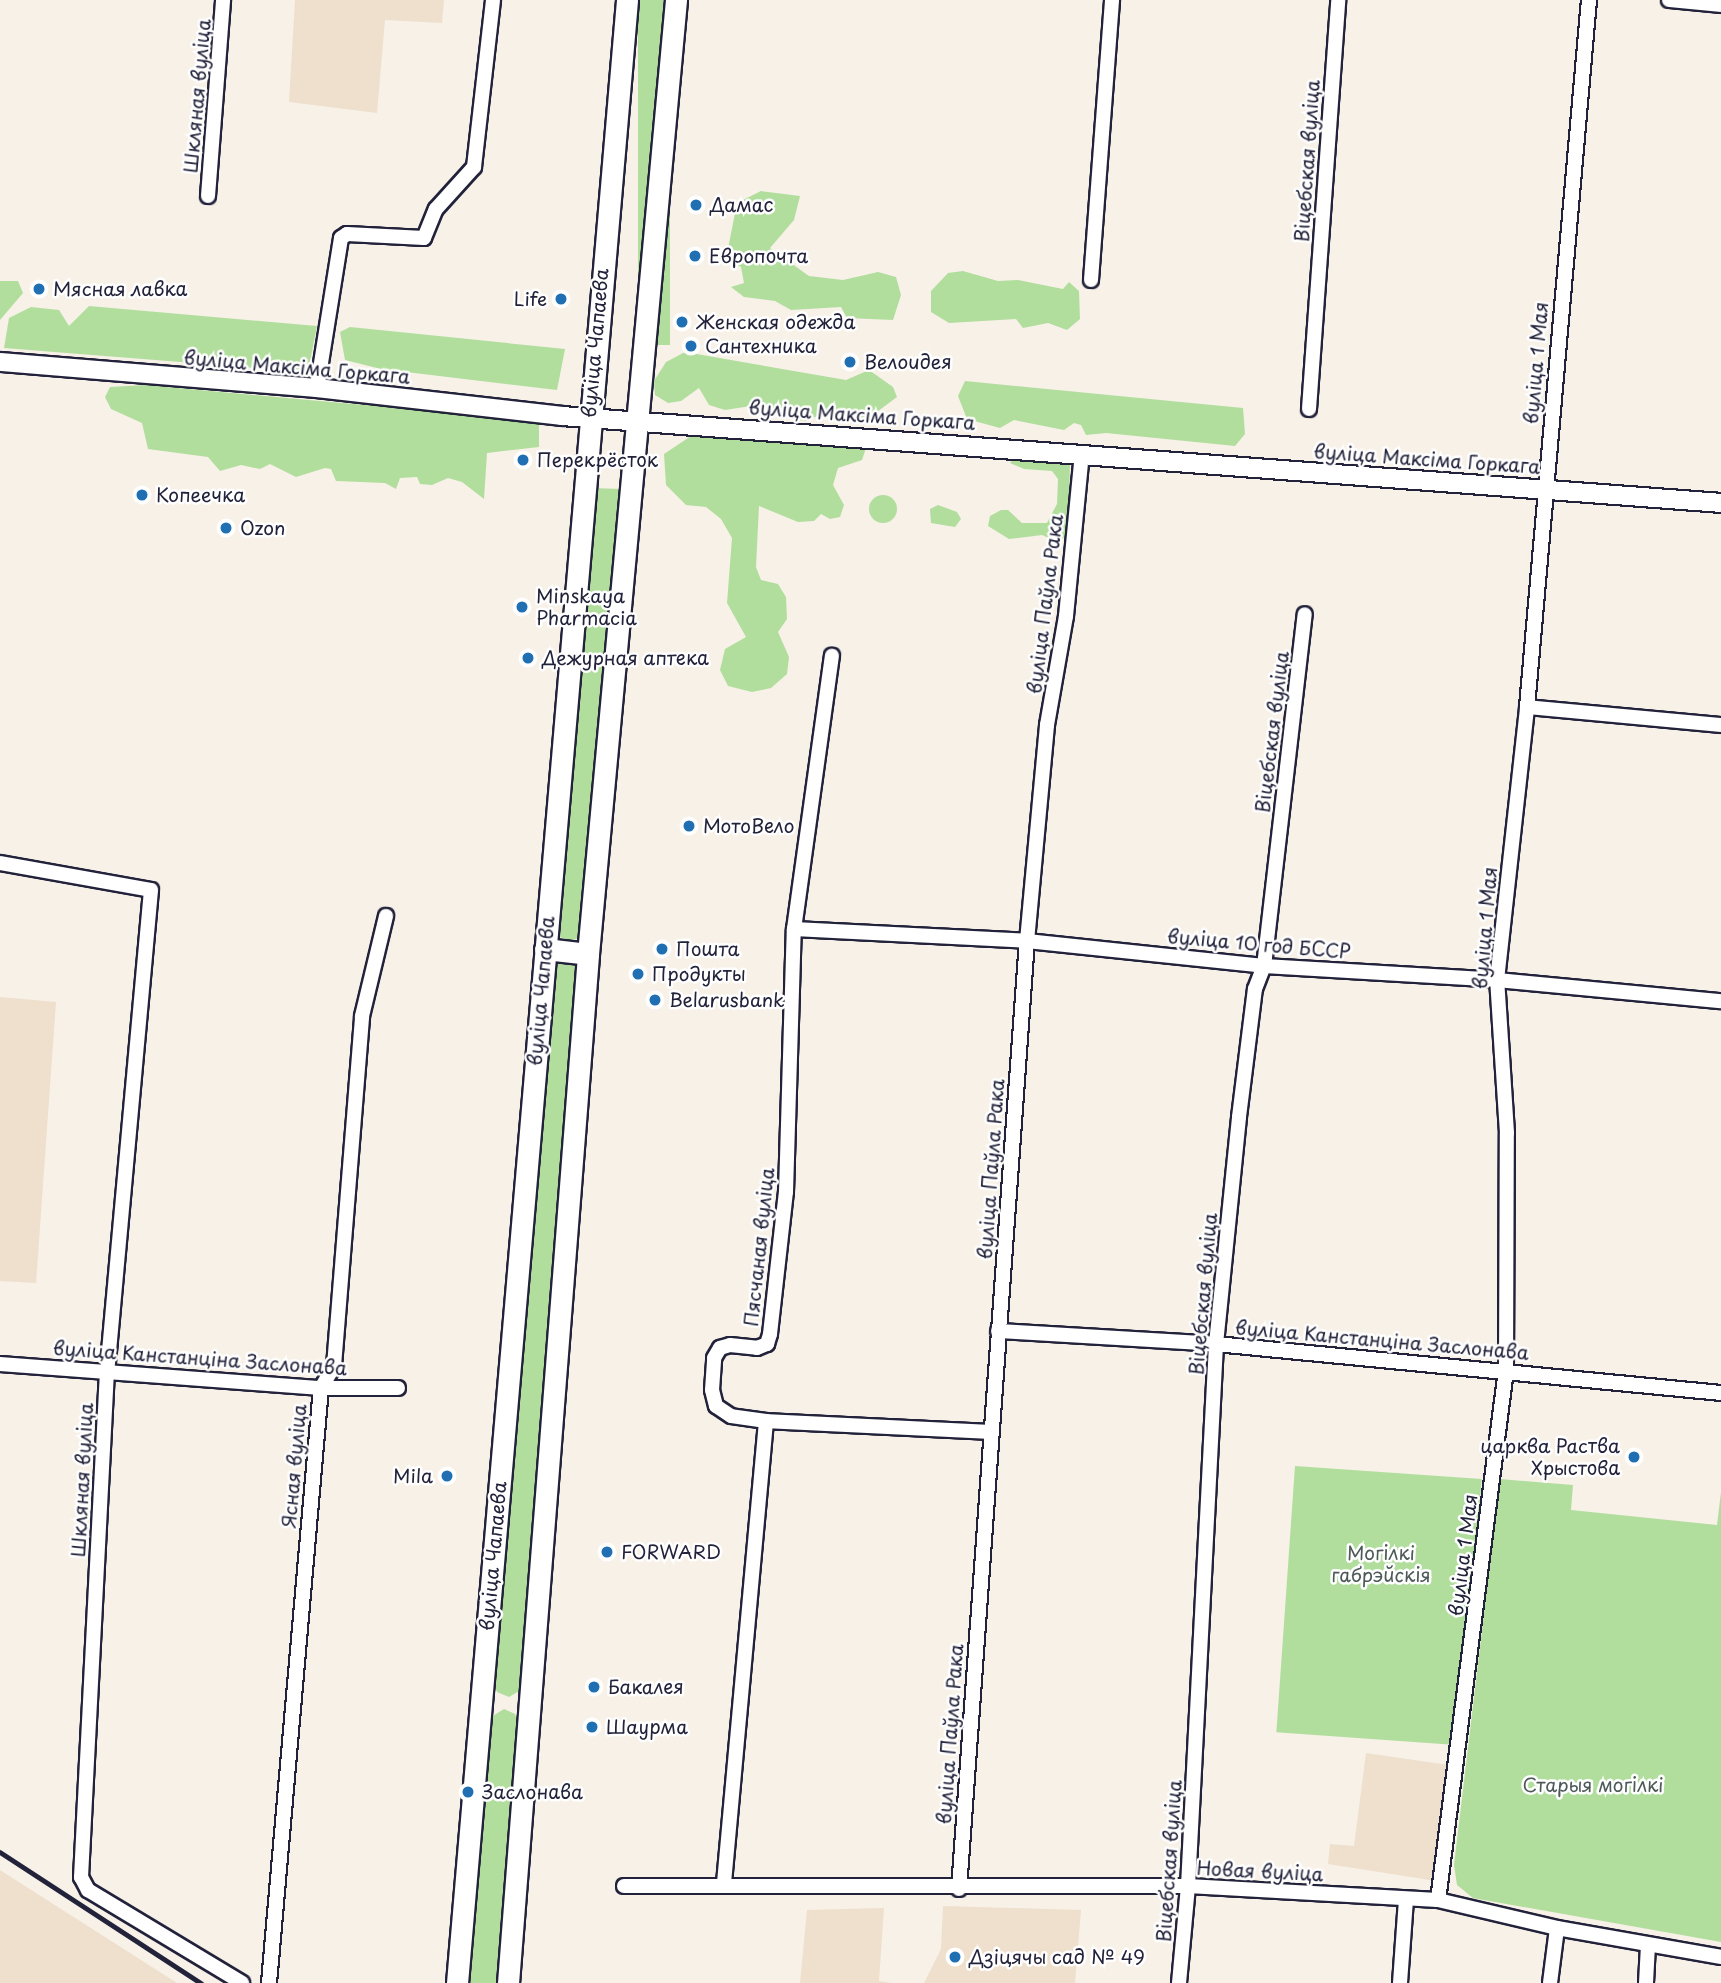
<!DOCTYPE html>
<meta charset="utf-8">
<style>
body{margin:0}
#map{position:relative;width:1721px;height:1983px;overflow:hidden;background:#f7f1e8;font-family:"Playpen Sans",sans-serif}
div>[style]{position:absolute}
.built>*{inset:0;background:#eee0cc}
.green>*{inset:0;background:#b1de9d;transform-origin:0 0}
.round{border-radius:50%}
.roads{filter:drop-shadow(2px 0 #22223b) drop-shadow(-2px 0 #22223b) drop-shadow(0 2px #22223b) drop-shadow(0 -2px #22223b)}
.minor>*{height:14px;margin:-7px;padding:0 7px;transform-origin:7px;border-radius:7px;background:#fff}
.tertiary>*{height:18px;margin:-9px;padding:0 9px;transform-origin:9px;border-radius:9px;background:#fff}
.secondary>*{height:21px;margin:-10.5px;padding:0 10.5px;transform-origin:10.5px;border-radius:10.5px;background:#fff}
.rail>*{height:4.5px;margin:-2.25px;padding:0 2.25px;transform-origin:2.25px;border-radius:2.25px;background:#22223b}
.dots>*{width:19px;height:19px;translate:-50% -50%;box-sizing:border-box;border:4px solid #fff;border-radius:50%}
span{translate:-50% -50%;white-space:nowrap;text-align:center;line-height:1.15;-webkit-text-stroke:5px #fff;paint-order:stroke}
.street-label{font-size:19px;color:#22223b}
.poi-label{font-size:19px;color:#22223b}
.left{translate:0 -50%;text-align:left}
.right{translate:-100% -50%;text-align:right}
.park-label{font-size:19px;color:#4d5a58}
</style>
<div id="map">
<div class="built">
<div style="clip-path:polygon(295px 0,444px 0,442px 23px,385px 20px,377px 113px,289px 102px)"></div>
<div style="clip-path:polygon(0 997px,56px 1002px,36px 1283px,0 1281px)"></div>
<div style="clip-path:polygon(1366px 1753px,1449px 1765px,1436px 1881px,1328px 1864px,1330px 1844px,1354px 1846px)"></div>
<div style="clip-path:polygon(0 1870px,177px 1983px,0 1983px)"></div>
<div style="clip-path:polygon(943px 1906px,1081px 1910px,1075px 1983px,924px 1983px,941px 1949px)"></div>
<div style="clip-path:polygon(884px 1908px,879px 1981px,892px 1983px,800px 1983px,807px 1910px)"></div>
</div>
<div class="green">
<div style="left:638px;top:0;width:32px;height:345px"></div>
<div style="clip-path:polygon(761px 191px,800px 196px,794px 220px,770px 248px,809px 276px,843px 280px,878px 272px,896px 277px,901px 295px,893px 320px,847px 318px,841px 307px,791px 310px,775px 301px,744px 297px,731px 287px,744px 283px,741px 267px,726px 259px,737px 203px)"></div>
<div style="clip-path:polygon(963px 271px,998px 281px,1018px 280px,1063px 289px,1069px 282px,1079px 291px,1080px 319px,1067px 330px,1048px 323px,1023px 328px,1016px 319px,949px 323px,931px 312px,931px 291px,948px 273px)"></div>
<div style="clip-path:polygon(0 281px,18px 281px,23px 293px,0 320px)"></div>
<div style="clip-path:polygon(89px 306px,317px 326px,308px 372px,4px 348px,9px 318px,31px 307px,59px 310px,69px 326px)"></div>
<div style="clip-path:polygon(350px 327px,565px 349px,557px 390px,381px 369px,345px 360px,340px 332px)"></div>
<div style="clip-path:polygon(685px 352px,846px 380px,869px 370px,893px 387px,897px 397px,866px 420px,847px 423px,825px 413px,805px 421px,760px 413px,751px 406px,725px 410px,709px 405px,699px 388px,681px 401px,668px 403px,655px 395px,654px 381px,666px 362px)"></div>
<div style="clip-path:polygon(965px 381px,1243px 408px,1245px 434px,1235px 446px,1106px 433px,1086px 435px,1081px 425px,1074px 423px,1064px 430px,1014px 420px,1000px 428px,967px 419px,958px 396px)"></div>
<div style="clip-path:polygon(145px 385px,539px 421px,539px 447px,487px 453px,484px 499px,462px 482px,448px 478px,432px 485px,420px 484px,417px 477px,400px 478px,396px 489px,385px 483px,336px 481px,331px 469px,325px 468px,296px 477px,270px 464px,260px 469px,241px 465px,220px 471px,208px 457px,148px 449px,142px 423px,111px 409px,105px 397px,110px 387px)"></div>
<div style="clip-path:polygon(694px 434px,824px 439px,866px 448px,862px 460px,838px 468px,833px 485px,844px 505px,840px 517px,830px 519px,821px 514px,814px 521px,798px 522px,759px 506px,756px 567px,761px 580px,778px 584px,786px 597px,787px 619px,778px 632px,789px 657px,787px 674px,771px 688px,752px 692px,728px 686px,720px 670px,725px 649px,746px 637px,727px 603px,732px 538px,721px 519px,706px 507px,686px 505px,666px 485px,664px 454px)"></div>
<div style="clip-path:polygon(1017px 456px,1055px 456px,1070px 465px,1068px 534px,1058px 542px,1042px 535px,1009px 539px,988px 526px,990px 516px,1001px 510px,1008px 510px,1022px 523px,1047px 523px,1057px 504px,1058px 479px,1052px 471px,1024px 469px,1010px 463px)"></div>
<div style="clip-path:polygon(592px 488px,621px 489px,580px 938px,569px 941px,556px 935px)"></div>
<div class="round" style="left:869px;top:495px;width:28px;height:28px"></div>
<div style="clip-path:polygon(938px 505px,957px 512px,961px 519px,955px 527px,931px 523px,930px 509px)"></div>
<div style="clip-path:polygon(562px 960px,578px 965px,521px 1690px,509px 1697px,497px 1692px,492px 1678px,542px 1082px,554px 965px)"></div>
<div style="left:1295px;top:1466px;width:187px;height:267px;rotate:4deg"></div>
<div style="clip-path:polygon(1500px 1479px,1573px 1485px,1571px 1510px,1717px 1525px,1721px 1492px,1721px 1942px,1473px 1898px,1457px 1885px,1454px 1865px)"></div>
<div style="clip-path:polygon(504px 1709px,515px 1714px,519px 1726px,497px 1983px,465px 1983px,488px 1719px)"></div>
</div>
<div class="roads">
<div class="minor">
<div style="left:1669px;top:0;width:52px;rotate:5.5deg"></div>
<div style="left:208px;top:196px;width:197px;rotate:-85.6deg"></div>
<div style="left:1091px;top:280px;width:281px;rotate:-85.7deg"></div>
<div style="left:317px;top:388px;width:152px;rotate:-80.9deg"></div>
<div style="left:341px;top:238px;width:7px;rotate:-34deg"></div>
<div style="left:347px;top:234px;width:77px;rotate:3deg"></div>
<div style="left:424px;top:238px;width:31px;rotate:-68deg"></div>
<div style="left:436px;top:209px;width:57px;rotate:-47.9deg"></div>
<div style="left:474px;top:167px;width:168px;rotate:-83.5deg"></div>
<div style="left:1309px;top:409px;width:410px;rotate:-85.9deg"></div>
<div style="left:1527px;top:707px;width:195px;rotate:5.3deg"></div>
<div style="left:0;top:863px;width:153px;rotate:10.1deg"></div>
<div style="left:151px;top:890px;width:483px;rotate:95.2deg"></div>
<div style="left:107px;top:1371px;width:507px;rotate:92.94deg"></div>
<div style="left:81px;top:1877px;width:15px;rotate:62deg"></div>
<div style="left:88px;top:1890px;width:180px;rotate:31.1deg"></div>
<div style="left:794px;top:929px;width:233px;rotate:2.9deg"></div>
<div style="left:1027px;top:941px;width:238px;rotate:6deg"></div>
<div style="left:1264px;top:966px;width:233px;rotate:3.4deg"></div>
<div style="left:1497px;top:980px;width:225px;rotate:5.4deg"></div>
<div style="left:998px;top:1331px;width:218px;rotate:3.4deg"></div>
<div style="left:1216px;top:1344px;width:507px;rotate:5.54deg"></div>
<div style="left:0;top:1364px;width:322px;rotate:4.3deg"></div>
<div style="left:321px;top:1388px;width:77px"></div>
<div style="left:766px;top:1421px;width:224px;rotate:2.8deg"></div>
<div style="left:724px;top:1883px;width:464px;rotate:-84.8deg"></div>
<div style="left:766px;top:1421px;width:35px;rotate:-172deg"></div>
<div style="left:731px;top:1416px;width:18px;rotate:-146deg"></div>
<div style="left:716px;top:1406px;width:16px;rotate:-104deg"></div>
<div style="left:712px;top:1390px;width:32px;rotate:-86deg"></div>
<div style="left:714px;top:1358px;width:12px;rotate:-59deg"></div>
<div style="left:720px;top:1348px;width:10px;rotate:-17deg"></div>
<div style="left:730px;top:1345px;width:27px;rotate:6deg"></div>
<div style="left:757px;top:1348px;width:11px;rotate:-22deg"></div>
<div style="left:767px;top:1344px;width:10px;rotate:-73deg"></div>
<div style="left:770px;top:1334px;width:143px;rotate:-83.6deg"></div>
<div style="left:786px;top:1192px;width:263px;rotate:-88.3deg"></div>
<div style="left:794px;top:929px;width:276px;rotate:-82.1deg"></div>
<div style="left:624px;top:1886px;width:564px"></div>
<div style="left:1188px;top:1886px;width:250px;rotate:3.2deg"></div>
<div style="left:1438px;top:1900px;width:122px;rotate:13.2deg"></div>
<div style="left:1557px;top:1928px;width:167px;rotate:10deg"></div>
<div style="left:959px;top:1889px;width:950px;rotate:-85.9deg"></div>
<div style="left:1027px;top:941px;width:217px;rotate:-84.7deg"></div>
<div style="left:1047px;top:725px;width:111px;rotate:-80.1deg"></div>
<div style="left:1066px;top:616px;width:163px;rotate:-84.4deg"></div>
<div style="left:1438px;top:1900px;width:534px;rotate:-82.69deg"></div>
<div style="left:1506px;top:1370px;width:237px;rotate:-89.8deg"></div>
<div style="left:1507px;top:1133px;width:153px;rotate:-93.7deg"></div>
<div style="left:1497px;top:980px;width:275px;rotate:-83.7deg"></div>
<div style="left:1527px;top:707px;width:710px;rotate:-84.99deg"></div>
<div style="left:269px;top:1983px;width:597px;rotate:-85.01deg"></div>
<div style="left:321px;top:1388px;width:26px;rotate:-59deg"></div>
<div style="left:334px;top:1366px;width:351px;rotate:-85.4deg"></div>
<div style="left:362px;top:1016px;width:103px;rotate:-76.5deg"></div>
<div style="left:1179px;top:1983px;width:97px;rotate:-84.7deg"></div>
<div style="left:1188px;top:1886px;width:543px;rotate:-87.04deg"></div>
<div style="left:1216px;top:1344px;width:228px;rotate:-84.2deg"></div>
<div style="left:1239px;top:1117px;width:129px;rotate:-82.9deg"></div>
<div style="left:1255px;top:989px;width:25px;rotate:-69deg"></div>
<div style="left:1264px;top:966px;width:354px;rotate:-83.4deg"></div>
<div style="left:1400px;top:1983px;width:84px;rotate:-85.9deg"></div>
<div style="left:1550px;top:1983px;width:55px;rotate:-82.7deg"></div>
<div style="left:1646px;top:1983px;width:38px;rotate:-87deg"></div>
</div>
<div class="tertiary">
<div style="left:0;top:362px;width:318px;rotate:4.7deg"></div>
<div style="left:317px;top:388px;width:247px;rotate:6.5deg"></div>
<div style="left:562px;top:416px;width:1162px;rotate:4.29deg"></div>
</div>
<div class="secondary">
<div style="left:545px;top:949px;width:43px;rotate:6.6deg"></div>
<div style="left:457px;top:1983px;width:1990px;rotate:-85.1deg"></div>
<div style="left:508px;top:1983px;width:1032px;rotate:-85.55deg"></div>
<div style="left:588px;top:954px;width:958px;rotate:-84.73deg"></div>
</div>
</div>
<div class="rail">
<div style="left:0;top:1852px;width:240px;rotate:33.1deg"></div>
</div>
<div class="dots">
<div style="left:696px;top:205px;background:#1f6fb2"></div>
<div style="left:695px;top:256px;background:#1f6fb2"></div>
<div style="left:39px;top:289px;background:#1f6fb2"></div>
<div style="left:561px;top:299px;background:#1f6fb2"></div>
<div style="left:682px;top:322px;background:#1f6fb2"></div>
<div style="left:691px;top:346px;background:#1f6fb2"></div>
<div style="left:850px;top:362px;background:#1f6fb2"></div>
<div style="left:523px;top:460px;background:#1f6fb2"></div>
<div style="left:142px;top:495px;background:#1f6fb2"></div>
<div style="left:226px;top:528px;background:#1f6fb2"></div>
<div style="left:522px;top:607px;background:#1f6fb2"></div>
<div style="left:528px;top:658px;background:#1f6fb2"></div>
<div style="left:689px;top:826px;background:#1f6fb2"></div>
<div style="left:662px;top:949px;background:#1f6fb2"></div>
<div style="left:638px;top:974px;background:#1f6fb2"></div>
<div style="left:655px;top:1000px;background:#1f6fb2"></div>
<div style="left:1634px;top:1457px;background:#1f6fb2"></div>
<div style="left:447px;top:1476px;background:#1f6fb2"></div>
<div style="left:607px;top:1552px;background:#1f6fb2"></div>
<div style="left:594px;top:1687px;background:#1f6fb2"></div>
<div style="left:592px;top:1727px;background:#1f6fb2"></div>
<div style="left:468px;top:1792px;background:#1f6fb2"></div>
<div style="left:955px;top:1957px;background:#1f6fb2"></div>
</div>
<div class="street-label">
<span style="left:197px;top:96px;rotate:-85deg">Шкляная вуліца</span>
<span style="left:1307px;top:161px;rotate:-86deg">Віцебская вуліца</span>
<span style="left:595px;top:343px;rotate:-85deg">вуліца Чапаева</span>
<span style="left:1536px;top:363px;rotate:-85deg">вуліца 1 Мая</span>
<span style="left:297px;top:367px;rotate:5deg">вуліца Максіма Горкага</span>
<span style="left:862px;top:415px;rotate:4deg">вуліца Максіма Горкага</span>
<span style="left:1427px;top:459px;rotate:4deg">вуліца Максіма Горкага</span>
<span style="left:1045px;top:604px;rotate:-83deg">вуліца Паўла Рака</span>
<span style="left:1272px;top:732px;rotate:-83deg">Віцебская вуліца</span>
<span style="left:1485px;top:928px;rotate:-85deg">вуліца 1 Мая</span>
<span style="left:1259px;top:944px;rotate:5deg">вуліца 10 год БССР</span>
<span style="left:541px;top:991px;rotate:-85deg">вуліца Чапаева</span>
<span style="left:991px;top:1169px;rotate:-86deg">вуліца Паўла Рака</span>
<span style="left:759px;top:1247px;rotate:-84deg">Пясчаная вуліца</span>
<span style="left:1203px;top:1294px;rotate:-85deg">Віцебская вуліца</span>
<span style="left:1382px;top:1340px;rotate:5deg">вуліца Канстанціна Заслонава</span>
<span style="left:200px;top:1358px;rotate:4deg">вуліца Канстанціна Заслонава</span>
<span style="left:294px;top:1466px;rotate:-85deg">Ясная вуліца</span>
<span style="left:82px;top:1480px;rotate:-87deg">Шкляная вуліца</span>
<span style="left:1463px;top:1555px;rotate:-83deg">вуліца 1 Мая</span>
<span style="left:493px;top:1556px;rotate:-85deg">вуліца Чапаева</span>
<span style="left:950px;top:1734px;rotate:-86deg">вуліца Паўла Рака</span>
<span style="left:1169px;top:1861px;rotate:-86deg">Віцебская вуліца</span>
<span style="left:1260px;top:1871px;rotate:3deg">Новая вуліца</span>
</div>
<div class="poi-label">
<span class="left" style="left:710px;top:205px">Дамас</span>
<span class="left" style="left:709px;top:256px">Европочта</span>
<span class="left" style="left:53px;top:289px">Мясная лавка</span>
<span class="right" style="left:547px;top:299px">Life</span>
<span class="left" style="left:696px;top:322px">Женская одежда</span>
<span class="left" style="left:705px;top:346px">Сантехника</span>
<span class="left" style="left:864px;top:362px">Велоидея</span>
<span class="left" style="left:537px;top:460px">Перекрёсток</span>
<span class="left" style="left:156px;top:495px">Копеечка</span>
<span class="left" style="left:240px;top:528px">Ozon</span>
<span class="left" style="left:536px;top:607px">Minskaya<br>Pharmacia</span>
<span class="left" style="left:542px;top:658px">Дежурная аптека</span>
<span class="left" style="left:703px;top:826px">МотоВело</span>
<span class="left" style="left:676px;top:949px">Пошта</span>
<span class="left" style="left:652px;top:974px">Продукты</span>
<span class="left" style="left:669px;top:1000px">Belarusbank</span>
<span class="right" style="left:1620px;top:1457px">царква Раства<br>Хрыстова</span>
<span class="right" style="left:433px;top:1476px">Mila</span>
<span class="left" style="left:621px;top:1552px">FORWARD</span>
<span class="left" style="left:608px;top:1687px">Бакалея</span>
<span class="left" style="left:606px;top:1727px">Шаурма</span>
<span class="left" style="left:482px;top:1792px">Заслонава</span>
<span class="left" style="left:969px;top:1957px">Дзіцячы сад № 49</span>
</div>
<div class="park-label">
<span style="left:1381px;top:1564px">Могілкі<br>габрэйскія</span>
<span style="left:1593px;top:1785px">Старыя могілкі</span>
</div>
</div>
